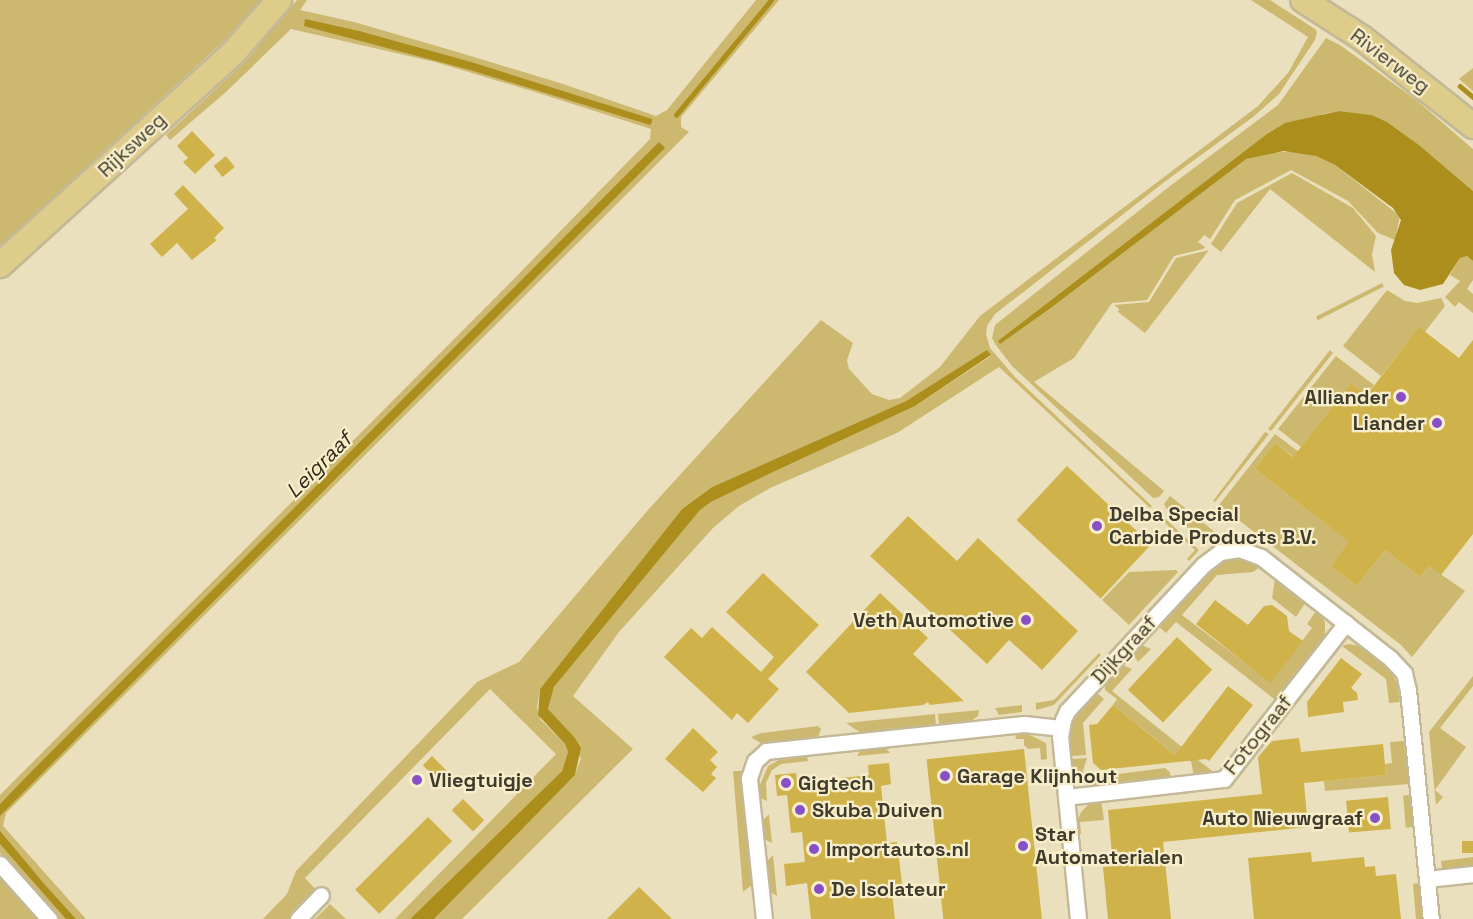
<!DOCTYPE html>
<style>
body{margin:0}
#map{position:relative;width:1473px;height:919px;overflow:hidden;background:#ebe0bd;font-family:"Space Grotesk",sans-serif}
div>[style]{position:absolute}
.green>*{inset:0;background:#cdb870;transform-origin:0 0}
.water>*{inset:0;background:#ab8e1b}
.stream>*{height:4.5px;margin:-2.25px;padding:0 2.25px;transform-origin:2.25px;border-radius:2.25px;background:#ab8e1b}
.building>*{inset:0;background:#cfb24a;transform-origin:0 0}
.roads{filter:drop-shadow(2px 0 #c3b997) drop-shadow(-2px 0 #c3b997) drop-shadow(0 2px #c3b997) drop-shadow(0 -2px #c3b997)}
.minor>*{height:15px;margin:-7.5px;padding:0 7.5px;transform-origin:7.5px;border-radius:7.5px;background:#fff}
.primary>*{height:24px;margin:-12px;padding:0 12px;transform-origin:12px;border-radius:12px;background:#decc8b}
.dots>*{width:16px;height:16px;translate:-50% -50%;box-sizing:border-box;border:3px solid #f8eeca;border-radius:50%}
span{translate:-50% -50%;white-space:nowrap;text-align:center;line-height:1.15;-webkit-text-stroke:4.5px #f8eeca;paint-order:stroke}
.street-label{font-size:20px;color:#3f3b2d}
.poi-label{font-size:20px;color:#3f3b2d;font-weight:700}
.right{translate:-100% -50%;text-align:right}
.left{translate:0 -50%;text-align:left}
.water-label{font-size:21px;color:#302b18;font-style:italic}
</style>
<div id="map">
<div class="green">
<div style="clip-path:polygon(0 0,261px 0,224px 41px,0 246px)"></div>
<div style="clip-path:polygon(297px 0,307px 0,300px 10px,354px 22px,454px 51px,563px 84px,656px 116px,667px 110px,756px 0,779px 0,681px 117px,681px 127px,689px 132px,6px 813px,3px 826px,86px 919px,58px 919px,0 853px,0 795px,507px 286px,650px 139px,651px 129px,532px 91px,435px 62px,291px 29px,226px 92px,170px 140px,166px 135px,245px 62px)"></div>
<div style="clip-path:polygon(1251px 0,1270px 0,1315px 29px,1317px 32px,1315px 40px,1279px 94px,1253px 117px,1167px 180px,995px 314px,987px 326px,986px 334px,990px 348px,1014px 376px,1152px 506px,1150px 508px,999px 367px,897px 433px,770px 488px,739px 506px,713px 528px,619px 632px,573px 696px,633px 749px,462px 919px,434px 919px,575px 775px,581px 758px,548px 709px,554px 687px,700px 510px,711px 502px,769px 474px,915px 406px,991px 356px,987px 351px,906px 401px,712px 487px,682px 509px,540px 689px,537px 708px,541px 720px,565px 744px,568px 752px,562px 771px,410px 919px,395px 919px,556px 754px,490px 689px,305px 878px,319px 893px,293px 919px,263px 919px,287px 894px,296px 871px,477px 682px,519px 662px,648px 510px,821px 320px,853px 343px,847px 360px,849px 369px,872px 394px,889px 400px,900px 398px,940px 367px,980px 316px,1258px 106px,1288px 73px,1308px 37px)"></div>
<div style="clip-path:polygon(1326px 38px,1340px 45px,1415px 99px,1473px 149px,1473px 191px,1419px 145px,1387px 122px,1372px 115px,1339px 111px,1323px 114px,1270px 153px,1297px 151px,1316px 156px,1335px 165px,1400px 216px,1395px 240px,1378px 233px,1348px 201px,1291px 170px,1235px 200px,1210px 239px,1204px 235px,1198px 242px,1205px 247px,1203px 249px,1174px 256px,1147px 300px,1112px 303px,1074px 358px,1034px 382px,1164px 491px,1159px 497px,1153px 498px,1012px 366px,995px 344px,992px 338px,995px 325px,1170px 186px,1278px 105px)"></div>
<div style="clip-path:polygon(1473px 68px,1473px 91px,1459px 79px)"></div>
<div style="clip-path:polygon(1292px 173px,1353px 208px,1376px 236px,1372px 254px,1375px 272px,1270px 189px,1221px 252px,1211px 244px,1237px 203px)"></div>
<div style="clip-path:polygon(1209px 250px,1145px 333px,1118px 312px,1119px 309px,1114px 305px,1149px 302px,1176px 258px)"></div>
<div style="clip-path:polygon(1467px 256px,1473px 261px,1473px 280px,1467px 289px,1473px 294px,1473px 313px,1459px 302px,1455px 307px,1445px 297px,1460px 281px,1450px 275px,1460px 258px)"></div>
<div style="left:1382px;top:283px;width:4px;height:74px;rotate:63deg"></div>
<div style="clip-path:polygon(1387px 290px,1405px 301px,1417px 303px,1441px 298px,1445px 306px,1425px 332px,1419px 328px,1381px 376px,1343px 346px)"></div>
<div style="clip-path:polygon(1330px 350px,1333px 353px,1271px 431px,1268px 429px)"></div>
<div style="clip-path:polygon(1336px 356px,1374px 385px,1367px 395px,1351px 383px,1304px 443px,1314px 457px,1278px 429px)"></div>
<div style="clip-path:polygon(1265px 432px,1269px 434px,1215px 502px,1213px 501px)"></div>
<div style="clip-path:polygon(1275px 434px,1311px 461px,1307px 467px,1275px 443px,1255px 469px,1335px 531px,1359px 530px,1331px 566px,1357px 586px,1385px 550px,1420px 577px,1429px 566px,1465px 591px,1412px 657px,1401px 645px,1219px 505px)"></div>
<div style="clip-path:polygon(1170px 496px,1199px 519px,1218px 535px,1205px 544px,1166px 508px,1164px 504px)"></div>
<div style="clip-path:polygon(1156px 510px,1199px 550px,1189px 561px,1187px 559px,1195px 550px,1154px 513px)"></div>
<div style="clip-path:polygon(1238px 557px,1245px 558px,1260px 567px,1253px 572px,1217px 575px,1182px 615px,1270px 682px,1312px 628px,1307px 624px,1316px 611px,1321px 615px,1325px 622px,1325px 640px,1278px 702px,1176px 622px,1166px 633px,1158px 626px,1216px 564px)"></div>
<div style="clip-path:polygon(1176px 570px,1178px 572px,1129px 625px,1102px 600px,1129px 572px)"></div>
<div style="clip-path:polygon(1275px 579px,1306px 602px,1296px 617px,1272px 598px)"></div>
<div style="clip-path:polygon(1348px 644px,1361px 646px,1390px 669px,1397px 684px,1400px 702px,1389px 703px,1386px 679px,1342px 646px)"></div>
<div style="clip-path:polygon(1141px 645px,1151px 649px,1138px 662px,1133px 654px)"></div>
<div style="clip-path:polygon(1099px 653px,1101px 655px,1054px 705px,1036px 710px,1036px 703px,1054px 700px)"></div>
<div style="clip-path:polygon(1122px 665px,1132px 669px,1112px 691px,1217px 775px,1194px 777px,1191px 761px,1183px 761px,1113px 705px,1117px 699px,1105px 690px,1105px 684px)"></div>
<div style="clip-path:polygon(1473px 676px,1473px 686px,1440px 728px,1466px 747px,1435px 790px,1443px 797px,1436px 805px,1429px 732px)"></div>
<div style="clip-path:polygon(1096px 692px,1104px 699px,1083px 723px,1086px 755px,1071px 756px,1070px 725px)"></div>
<div style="clip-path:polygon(1022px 705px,1022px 712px,999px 715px,995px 708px)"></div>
<div style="clip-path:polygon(979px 710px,978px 716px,970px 722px,939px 725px,938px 714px)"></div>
<div style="clip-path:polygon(935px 714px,936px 725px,861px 733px,846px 723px)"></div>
<div style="clip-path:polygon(818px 726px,821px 729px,818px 737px,762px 744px,751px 737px,761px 733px)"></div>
<div style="clip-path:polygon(1024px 732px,1046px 743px,1047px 759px,1041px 760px,1040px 748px,1028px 749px,1024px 745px,1024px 739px,1016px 739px,1015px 733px)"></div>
<div style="clip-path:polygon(1404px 741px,1409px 784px,1325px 791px,1324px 781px,1386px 775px,1385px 764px,1392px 763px,1390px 742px)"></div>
<div style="clip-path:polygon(884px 746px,890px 753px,857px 756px,861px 749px)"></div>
<div style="clip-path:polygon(807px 755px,808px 761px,781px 764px,772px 770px,766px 783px,767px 801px,760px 798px,759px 787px,768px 766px,784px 757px)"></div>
<div style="clip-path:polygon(1087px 758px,1083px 771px,1085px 776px,1095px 780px,1102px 775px,1108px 775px,1109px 786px,1092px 787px,1080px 782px,1072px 768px,1071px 759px)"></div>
<div style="clip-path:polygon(1165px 768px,1170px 772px,1171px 780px,1112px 785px,1111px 775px)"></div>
<div style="clip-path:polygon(733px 771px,742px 771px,753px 884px,743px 892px)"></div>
<div style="left:1410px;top:795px;width:32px;height:7px;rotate:85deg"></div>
<div style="clip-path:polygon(1101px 800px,1104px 820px,1080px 822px,1081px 834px,1078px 834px,1077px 821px,1081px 812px,1089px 804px)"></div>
<div style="clip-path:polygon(769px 814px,769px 815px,772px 843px,764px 839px,763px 820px)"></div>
<div style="clip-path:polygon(773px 855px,777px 896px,770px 892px,767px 861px)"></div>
<div style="clip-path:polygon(1473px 857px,1473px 868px,1442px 870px,1441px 861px)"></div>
<div style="clip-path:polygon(0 872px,42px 919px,0 919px)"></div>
<div style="clip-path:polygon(1417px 883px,1419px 885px,1422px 919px,1416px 919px,1413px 884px)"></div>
<div style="clip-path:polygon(330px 904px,346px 919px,315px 919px)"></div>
</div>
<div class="water">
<div style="clip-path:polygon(305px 19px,359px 31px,471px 62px,652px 119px,652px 122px,650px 125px,470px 70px,304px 26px)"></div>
<div style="clip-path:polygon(1339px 111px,1372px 115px,1387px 122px,1419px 145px,1473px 191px,1473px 261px,1467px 256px,1460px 258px,1443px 284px,1420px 290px,1404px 285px,1394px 273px,1391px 250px,1401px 220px,1393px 208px,1335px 165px,1316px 156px,1284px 151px,1246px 159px,1052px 307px,1000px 344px,998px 341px,1267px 134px,1285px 123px)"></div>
<div style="clip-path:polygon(659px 142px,665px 148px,0 816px,0 804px,31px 772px)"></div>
<div style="clip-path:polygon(987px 350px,991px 355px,915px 406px,769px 474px,711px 502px,700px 510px,554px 687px,548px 709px,575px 738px,581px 748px,575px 775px,434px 919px,410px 919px,562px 771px,568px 752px,565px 744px,538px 715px,540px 689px,682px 509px,712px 487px,906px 401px)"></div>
<div style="clip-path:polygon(0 831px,46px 886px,76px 919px,66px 919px,0 844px)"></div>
</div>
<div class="stream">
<div style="left:1460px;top:86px;width:17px;rotate:40deg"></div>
<div style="left:676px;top:115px;width:149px;rotate:-50.4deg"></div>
</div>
<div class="building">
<div style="clip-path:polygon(192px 131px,215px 155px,195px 174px,183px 162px,188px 158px,177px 146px)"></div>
<div style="left:226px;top:156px;width:14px;height:16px;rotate:51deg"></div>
<div style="clip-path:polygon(183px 185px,224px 228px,214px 238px,217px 240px,192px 260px,177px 243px,162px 257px,150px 244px,188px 209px,174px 194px)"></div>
<div style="clip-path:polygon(1419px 327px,1459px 358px,1473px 340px,1473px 534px,1441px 575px,1429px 566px,1420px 577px,1385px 550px,1357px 586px,1331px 566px,1349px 542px,1255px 469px,1275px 443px,1293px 457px,1351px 383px,1367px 395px)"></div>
<div style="left:1067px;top:466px;width:115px;height:74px;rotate:43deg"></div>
<div style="clip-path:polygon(908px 516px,957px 561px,978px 538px,1078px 631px,1042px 670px,1009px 640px,987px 664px,870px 556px)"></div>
<div style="clip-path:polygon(763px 573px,819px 625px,768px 679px,779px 689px,748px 723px,737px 713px,732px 720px,664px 657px,691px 628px,702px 638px,712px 627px,761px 672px,774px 657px,726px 612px)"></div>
<div style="clip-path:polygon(880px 593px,928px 638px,913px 654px,964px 701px,930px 705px,928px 702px,923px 705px,849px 713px,806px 672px)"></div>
<div style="clip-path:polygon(1215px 600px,1248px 625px,1264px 606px,1272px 605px,1287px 616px,1289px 631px,1303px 641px,1270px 683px,1196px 624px)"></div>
<div style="left:1177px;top:637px;width:48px;height:72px;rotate:43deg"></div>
<div style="clip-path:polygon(1341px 658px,1362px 674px,1351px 688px,1357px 693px,1358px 700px,1343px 702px,1344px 712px,1308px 717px,1307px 702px)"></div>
<div style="clip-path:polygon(1228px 686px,1253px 705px,1209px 761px,1206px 759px,1101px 770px,1093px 763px,1089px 725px,1097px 724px,1113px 705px,1175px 755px)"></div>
<div style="clip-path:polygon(693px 728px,718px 752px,710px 760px,717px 767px,711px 774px,716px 778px,703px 792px,665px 759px)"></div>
<div style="clip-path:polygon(1299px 738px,1301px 752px,1383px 744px,1386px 775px,1304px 783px,1308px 827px,1163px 842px,1171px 919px,1108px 919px,1103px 867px,1113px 866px,1108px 810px,1262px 794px,1258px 757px,1272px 741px)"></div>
<div style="left:1024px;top:749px;width:171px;height:98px;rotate:84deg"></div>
<div style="left:432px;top:756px;width:31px;height:13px;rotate:45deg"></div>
<div style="clip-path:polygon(889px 763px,891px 784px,881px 786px,887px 843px,897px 842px,902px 884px,891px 885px,895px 919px,811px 919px,807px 883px,786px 886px,784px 864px,805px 862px,802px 832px,791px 833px,787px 795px,777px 796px,775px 775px,796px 773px,797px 783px,869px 775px,868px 765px)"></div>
<div style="left:1388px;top:797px;width:32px;height:42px;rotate:85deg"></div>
<div style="left:463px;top:799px;width:30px;height:16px;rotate:45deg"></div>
<div style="left:428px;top:817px;width:34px;height:103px;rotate:45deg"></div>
<div style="left:1473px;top:841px;width:12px;height:11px;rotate:90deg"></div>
<div style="clip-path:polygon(1311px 852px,1312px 862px,1364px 857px,1365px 867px,1375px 866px,1376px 876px,1396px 874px,1401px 919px,1254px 919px,1248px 858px)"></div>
<div style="clip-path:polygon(639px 887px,672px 919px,607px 919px)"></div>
</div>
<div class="roads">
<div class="minor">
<div style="left:1066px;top:797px;width:159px;rotate:-6.5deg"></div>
<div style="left:1224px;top:779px;width:198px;rotate:-52deg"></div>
<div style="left:0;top:864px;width:74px;rotate:48.3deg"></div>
<div style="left:1427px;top:879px;width:46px;rotate:-6.2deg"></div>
<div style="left:298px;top:919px;width:33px;rotate:-46deg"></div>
<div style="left:764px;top:919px;width:142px;rotate:-96.1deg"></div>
<div style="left:749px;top:778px;width:18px;rotate:-71deg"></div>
<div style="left:755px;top:761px;width:15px;rotate:-42deg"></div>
<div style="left:766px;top:751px;width:259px;rotate:-6deg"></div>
<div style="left:1024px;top:724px;width:37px;rotate:6deg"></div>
<div style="left:1078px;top:919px;width:183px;rotate:-95.6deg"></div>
<div style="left:1060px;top:737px;width:17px;rotate:-80deg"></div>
<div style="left:1063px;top:720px;width:10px;rotate:-66deg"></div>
<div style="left:1067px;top:711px;width:200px;rotate:-47deg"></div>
<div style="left:1203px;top:565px;width:21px;rotate:-37deg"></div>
<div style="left:1220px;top:552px;width:19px;rotate:-9deg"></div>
<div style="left:1239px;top:549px;width:23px;rotate:20deg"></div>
<div style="left:1261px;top:557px;width:164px;rotate:38.1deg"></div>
<div style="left:1390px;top:658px;width:21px;rotate:47deg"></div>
<div style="left:1404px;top:673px;width:17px;rotate:77deg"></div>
<div style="left:1408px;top:690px;width:230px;rotate:84.3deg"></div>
</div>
<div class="primary">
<div style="left:1303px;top:0;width:70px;rotate:32.8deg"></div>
<div style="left:1362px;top:38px;width:142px;rotate:38.4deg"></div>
<div style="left:0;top:265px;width:316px;rotate:-42.3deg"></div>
<div style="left:234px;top:52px;width:69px;rotate:-49.1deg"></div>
</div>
</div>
<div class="dots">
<div style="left:1401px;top:397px;background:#894fc6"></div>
<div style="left:1437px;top:423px;background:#894fc6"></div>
<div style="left:1097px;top:526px;background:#894fc6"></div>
<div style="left:1026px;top:620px;background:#894fc6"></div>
<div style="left:945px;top:776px;background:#894fc6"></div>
<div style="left:417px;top:780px;background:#894fc6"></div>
<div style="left:786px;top:783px;background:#894fc6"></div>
<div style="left:800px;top:810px;background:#894fc6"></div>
<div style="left:1375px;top:818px;background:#894fc6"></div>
<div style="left:1023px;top:846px;background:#894fc6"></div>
<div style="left:814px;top:849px;background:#894fc6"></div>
<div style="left:819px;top:889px;background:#894fc6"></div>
</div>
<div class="street-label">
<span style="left:1390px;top:61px;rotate:37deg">Rivierweg</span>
<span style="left:132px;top:145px;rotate:-43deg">Rijksweg</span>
<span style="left:1124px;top:650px;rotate:-47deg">Dijkgraaf</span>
<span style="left:1258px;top:735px;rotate:-51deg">Fotograaf</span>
</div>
<div class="poi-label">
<span class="right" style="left:1389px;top:397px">Alliander</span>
<span class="right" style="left:1425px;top:423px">Liander</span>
<span class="left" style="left:1109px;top:526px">Delba Special<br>Carbide Products B.V.</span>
<span class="right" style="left:1014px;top:620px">Veth Automotive</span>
<span class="left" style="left:957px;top:776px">Garage Klijnhout</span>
<span class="left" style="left:429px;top:780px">Vliegtuigje</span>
<span class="left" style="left:798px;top:783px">Gigtech</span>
<span class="left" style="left:812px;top:810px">Skuba Duiven</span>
<span class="right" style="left:1363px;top:818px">Auto Nieuwgraaf</span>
<span class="left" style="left:1035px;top:846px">Star<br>Automaterialen</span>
<span class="left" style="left:826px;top:849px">Importautos.nl</span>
<span class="left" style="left:831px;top:889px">De Isolateur</span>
</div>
<div class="water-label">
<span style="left:319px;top:465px;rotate:-45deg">Leigraaf</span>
</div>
</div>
